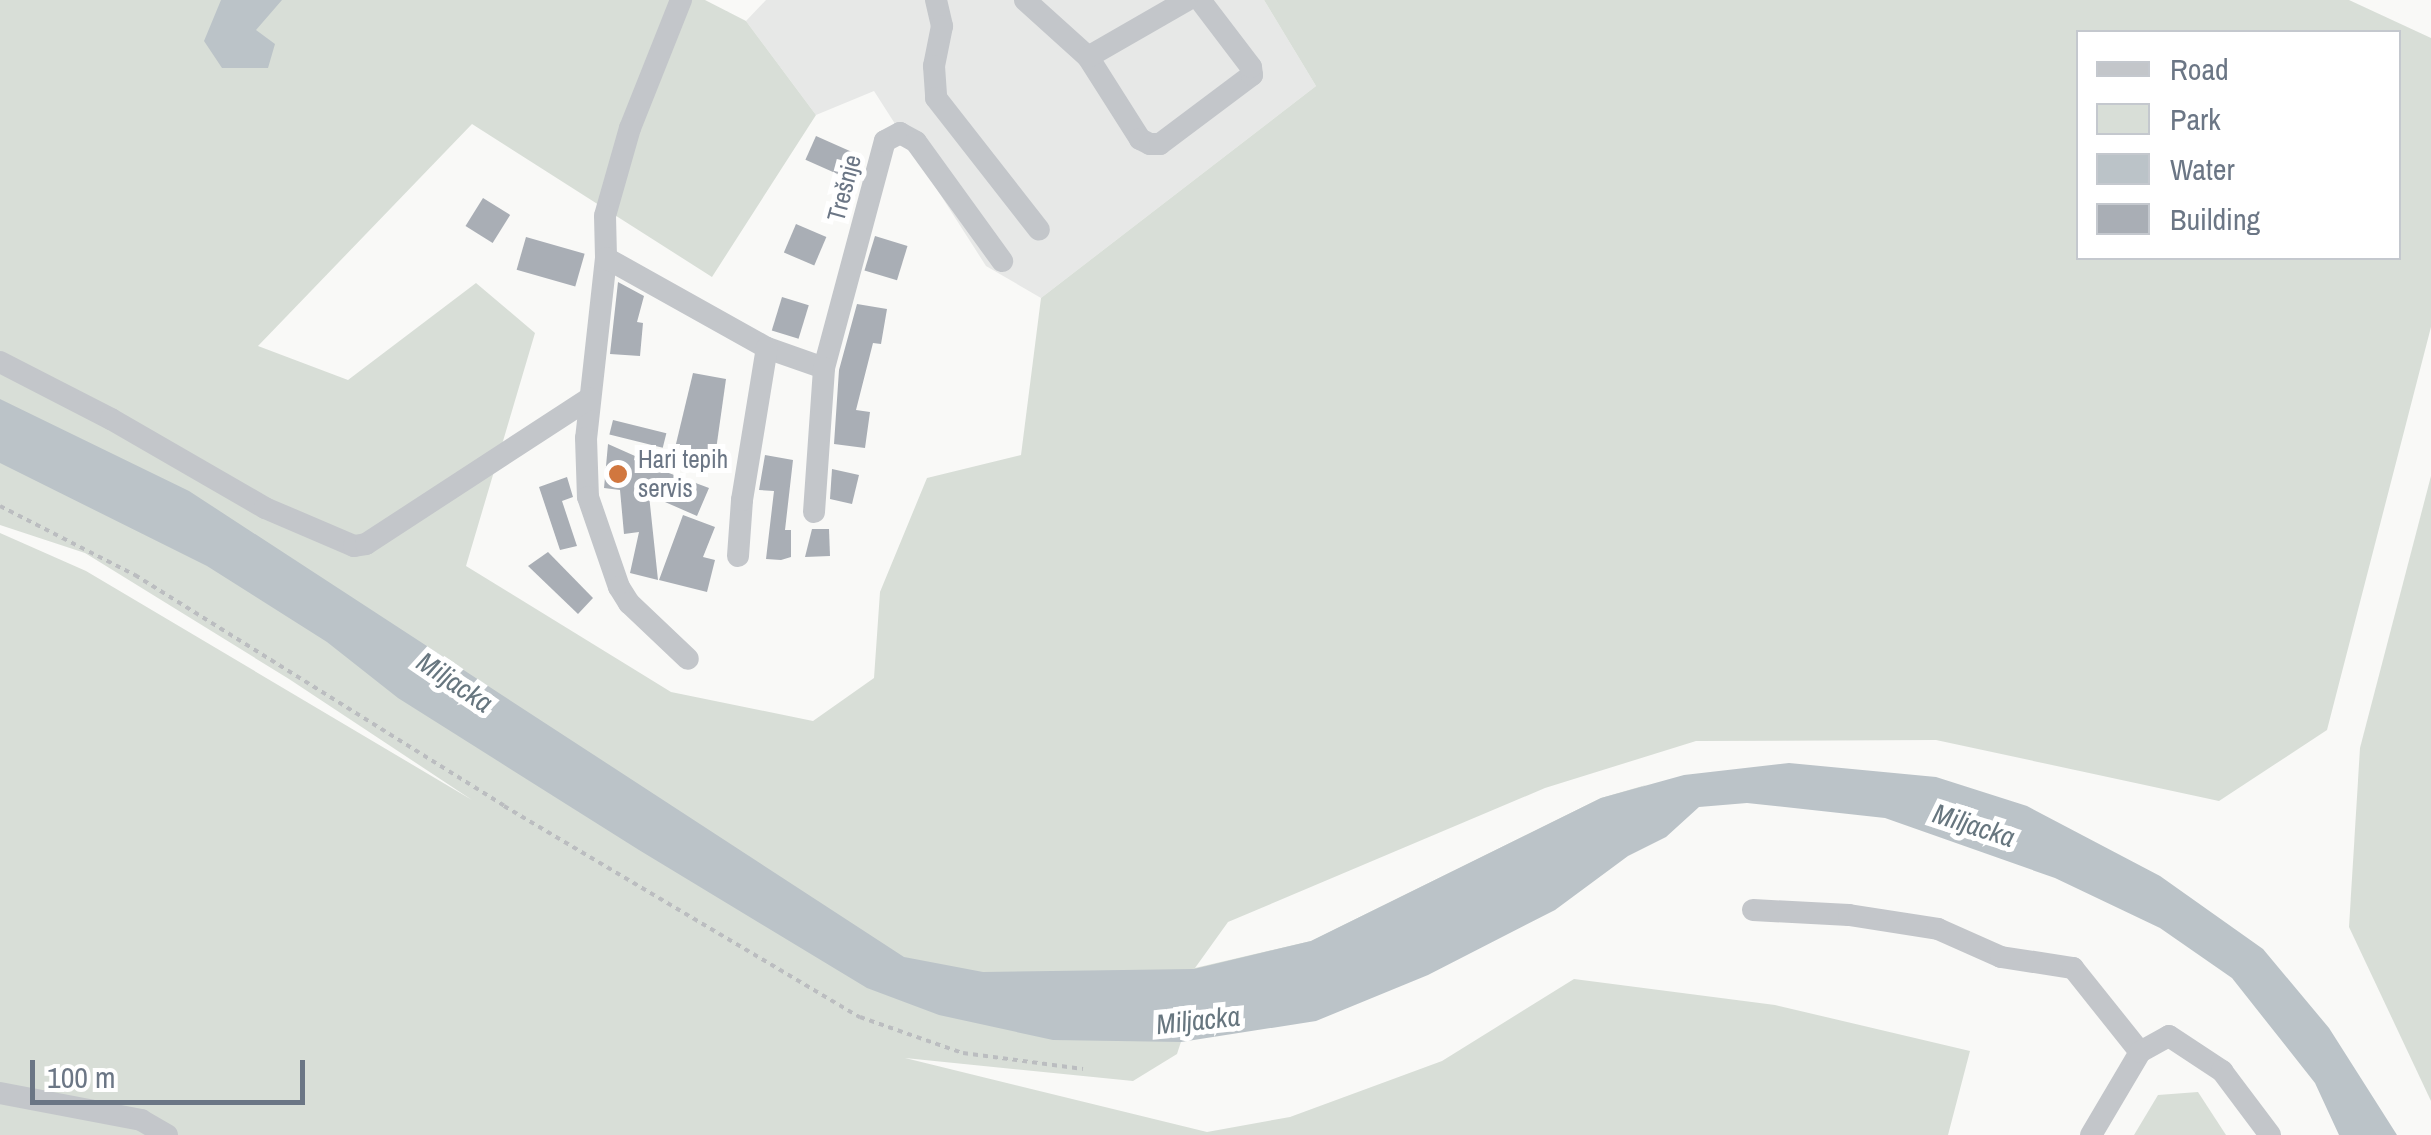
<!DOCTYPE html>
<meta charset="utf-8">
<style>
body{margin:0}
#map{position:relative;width:2431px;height:1135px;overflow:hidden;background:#f9f9f7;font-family:"Archivo Narrow",sans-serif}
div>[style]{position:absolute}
.built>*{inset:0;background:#e7e8e7}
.green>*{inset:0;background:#d8ded7}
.water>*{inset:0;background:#bbc3c8}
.building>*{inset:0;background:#a9aeb5;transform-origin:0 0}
.path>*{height:4px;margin-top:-2px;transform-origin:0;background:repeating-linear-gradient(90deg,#bbbdc0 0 5px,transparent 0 10px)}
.minor>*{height:22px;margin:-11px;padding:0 11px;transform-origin:11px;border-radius:11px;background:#c3c6ca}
.dots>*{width:28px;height:28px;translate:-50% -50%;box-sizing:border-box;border:5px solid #fff;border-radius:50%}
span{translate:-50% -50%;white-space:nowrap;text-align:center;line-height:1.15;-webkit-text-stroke:10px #fff;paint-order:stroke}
.street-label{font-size:25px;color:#6b7685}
.poi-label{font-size:25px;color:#6b7685}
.left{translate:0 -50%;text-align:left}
.water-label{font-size:28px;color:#67767f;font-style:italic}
.legend{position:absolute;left:2076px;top:30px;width:325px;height:230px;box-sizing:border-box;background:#fff;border:2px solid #c4c8ce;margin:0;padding:12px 18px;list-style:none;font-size:30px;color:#6b7685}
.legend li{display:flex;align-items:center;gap:20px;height:50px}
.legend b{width:50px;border:2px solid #c4c8ce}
.scale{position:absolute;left:30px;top:1060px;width:275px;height:45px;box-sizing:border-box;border:5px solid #6b7685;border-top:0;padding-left:12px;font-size:30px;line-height:35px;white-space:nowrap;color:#6b7685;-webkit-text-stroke:8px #fff;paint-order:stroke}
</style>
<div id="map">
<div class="built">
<div style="clip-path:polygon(766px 0,1264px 0,1316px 86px,1041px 298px,986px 266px,874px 91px,816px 115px,746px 21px)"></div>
</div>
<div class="green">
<div style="clip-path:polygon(evenodd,0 0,705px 0,746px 21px,816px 115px,712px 277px,472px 124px,258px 346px,348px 380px,476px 283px,535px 333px,466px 566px,671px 692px,813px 721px,874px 678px,880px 592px,927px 478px,1021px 455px,1041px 298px,1316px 86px,1264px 0,2349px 0,2431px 38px,2431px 327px,2327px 730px,2219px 801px,1936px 740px,1696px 741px,1545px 788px,1228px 922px,1195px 968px,1311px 941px,1601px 798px,1646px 785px,1193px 1005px,1177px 1054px,1133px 1081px,905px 1058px,1207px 1132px,1290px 1117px,1442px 1061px,1574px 979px,1775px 1005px,1970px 1051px,1948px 1135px,0 1135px,0 533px,86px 571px,472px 800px,289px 679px,85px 553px,0 525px,0 0,2078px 32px,2398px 32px,2398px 258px,2078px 258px,2078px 32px)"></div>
<div style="clip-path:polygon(2431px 476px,2431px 1101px,2349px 927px,2360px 748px)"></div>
<div style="clip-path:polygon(2198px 1092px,2226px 1135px,2134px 1135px,2158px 1095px)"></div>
</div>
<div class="water">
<div style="clip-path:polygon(221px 0,282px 0,256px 30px,275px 44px,268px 68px,222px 68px,204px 41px)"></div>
<div style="clip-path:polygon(0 399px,189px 491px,904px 957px,983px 972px,1194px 969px,1311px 941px,1601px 798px,1684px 775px,1789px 763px,1936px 777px,2027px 806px,2160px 876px,2263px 949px,2329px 1028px,2397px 1135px,2339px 1135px,2315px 1083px,2232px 978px,2160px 928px,2055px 878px,1885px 818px,1747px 803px,1699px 807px,1666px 837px,1628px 856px,1555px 910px,1428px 975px,1316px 1021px,1181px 1042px,1053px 1040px,939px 1015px,867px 988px,639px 850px,398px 698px,327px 642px,207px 566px,0 463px)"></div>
</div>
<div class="building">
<div style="left:816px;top:136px;width:45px;height:26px;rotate:24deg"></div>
<div style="left:483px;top:198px;width:32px;height:33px;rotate:32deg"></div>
<div style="left:796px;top:224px;width:33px;height:31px;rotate:23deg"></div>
<div style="left:875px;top:236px;width:34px;height:36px;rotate:17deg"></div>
<div style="left:526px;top:237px;width:61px;height:34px;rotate:16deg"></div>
<div style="clip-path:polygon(618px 282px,644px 296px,637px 322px,643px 323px,640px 356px,610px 354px)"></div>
<div style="left:782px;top:297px;width:28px;height:35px;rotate:17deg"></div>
<div style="clip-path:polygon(857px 304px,887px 309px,881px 344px,873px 343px,856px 410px,870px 412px,865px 448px,834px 444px,839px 370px)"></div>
<div style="clip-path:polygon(693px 373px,726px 379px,715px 457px,675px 448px)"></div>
<div style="left:613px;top:420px;width:55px;height:15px;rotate:14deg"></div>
<div style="clip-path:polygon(608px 444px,635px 456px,634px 460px,709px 488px,697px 516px,649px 495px,658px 580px,630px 573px,639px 532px,624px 534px,620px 490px,604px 488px)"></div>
<div style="clip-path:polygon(765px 455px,793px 460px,785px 530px,791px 530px,791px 557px,781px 560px,766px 559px,774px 491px,759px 490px)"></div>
<div style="clip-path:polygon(832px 469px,859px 475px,852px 504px,830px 499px)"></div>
<div style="clip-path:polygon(567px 477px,573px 497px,562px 501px,577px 546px,560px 550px,539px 487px)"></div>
<div style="clip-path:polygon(683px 515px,715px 527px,703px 557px,715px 560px,707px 592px,659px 580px)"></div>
<div style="clip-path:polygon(812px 529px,829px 529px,830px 556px,805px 557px)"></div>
<div style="clip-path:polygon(548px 552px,593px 598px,578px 614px,528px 566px)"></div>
</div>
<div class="path">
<div style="left:0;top:506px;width:152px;rotate:27.1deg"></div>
<div style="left:135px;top:575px;width:435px;rotate:32deg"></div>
<div style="left:504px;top:806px;width:414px;rotate:30.7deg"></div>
<div style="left:860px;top:1017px;width:109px;rotate:19.3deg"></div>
<div style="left:963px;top:1053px;width:121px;rotate:7.6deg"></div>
</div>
<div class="minor">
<div style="left:681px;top:0;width:138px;rotate:111.7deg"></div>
<div style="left:630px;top:128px;width:91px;rotate:105.9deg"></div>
<div style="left:605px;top:216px;width:42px;rotate:88.6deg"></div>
<div style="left:606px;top:258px;width:181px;rotate:96.3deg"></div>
<div style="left:586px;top:438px;width:59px;rotate:88.1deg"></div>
<div style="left:588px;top:497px;width:95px;rotate:71deg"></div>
<div style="left:619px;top:587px;width:19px;rotate:58deg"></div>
<div style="left:629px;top:603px;width:81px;rotate:43.5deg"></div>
<div style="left:936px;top:0;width:27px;rotate:77deg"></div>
<div style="left:942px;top:26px;width:41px;rotate:101.3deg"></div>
<div style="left:934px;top:66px;width:32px;rotate:86deg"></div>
<div style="left:936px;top:98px;width:167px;rotate:52deg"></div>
<div style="left:1025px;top:0;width:85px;rotate:42.1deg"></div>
<div style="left:1088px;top:57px;width:97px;rotate:57.6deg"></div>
<div style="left:1140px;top:139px;width:11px;rotate:27deg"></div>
<div style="left:1150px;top:144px;width:10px"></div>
<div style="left:1160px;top:144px;width:115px;rotate:-36.9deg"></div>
<div style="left:1252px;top:75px;width:8px;rotate:-97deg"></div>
<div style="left:1251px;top:67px;width:84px;rotate:-127.3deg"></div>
<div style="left:1088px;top:57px;width:114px;rotate:-29.9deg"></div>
<div style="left:606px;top:258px;width:184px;rotate:29.2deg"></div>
<div style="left:767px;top:348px;width:60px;rotate:19.3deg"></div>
<div style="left:824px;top:368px;width:235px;rotate:-75deg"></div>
<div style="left:885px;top:141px;width:17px;rotate:-28deg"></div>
<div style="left:900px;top:133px;width:18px;rotate:29deg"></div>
<div style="left:916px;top:142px;width:147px;rotate:54.1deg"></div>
<div style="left:0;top:362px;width:125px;rotate:27.2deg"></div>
<div style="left:111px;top:419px;width:178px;rotate:30deg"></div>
<div style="left:265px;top:508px;width:97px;rotate:23.1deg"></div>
<div style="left:354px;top:546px;width:12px;rotate:-9deg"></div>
<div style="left:366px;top:544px;width:267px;rotate:-33.1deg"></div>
<div style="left:814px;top:512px;width:144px;rotate:-86deg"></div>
<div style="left:738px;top:556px;width:56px;rotate:-85.9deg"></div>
<div style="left:742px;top:500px;width:154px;rotate:-80.7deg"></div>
<div style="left:1753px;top:910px;width:96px;rotate:3deg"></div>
<div style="left:1849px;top:915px;width:90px;rotate:8.9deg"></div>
<div style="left:1938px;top:929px;width:69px;rotate:24deg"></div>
<div style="left:2001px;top:957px;width:73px;rotate:8.7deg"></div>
<div style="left:2073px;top:968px;width:107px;rotate:51.4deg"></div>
<div style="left:0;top:1093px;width:144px;rotate:10.8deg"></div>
<div style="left:141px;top:1120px;width:30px;rotate:30deg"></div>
<div style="left:2091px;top:1135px;width:96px;rotate:-59.4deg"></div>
<div style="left:2140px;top:1052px;width:33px;rotate:-29deg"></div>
<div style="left:2169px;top:1036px;width:64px;rotate:33.4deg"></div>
<div style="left:2222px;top:1071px;width:80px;rotate:53.1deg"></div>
</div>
<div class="dots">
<div style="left:618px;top:474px;background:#d1773f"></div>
</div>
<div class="street-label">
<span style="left:844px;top:188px;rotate:-75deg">Trešnje</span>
</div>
<div class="poi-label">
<span class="left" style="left:638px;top:474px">Hari tepih<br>servis</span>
</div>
<div class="water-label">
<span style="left:455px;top:682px;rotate:34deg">Miljacka</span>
<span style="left:1974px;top:825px;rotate:18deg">Miljacka</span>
<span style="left:1198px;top:1020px;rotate:-6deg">Miljacka</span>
</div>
<ul class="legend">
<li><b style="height:12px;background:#c3c6ca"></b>Road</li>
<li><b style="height:28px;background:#d8ded7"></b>Park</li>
<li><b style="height:28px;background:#bbc3c8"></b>Water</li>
<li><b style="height:28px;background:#a9aeb5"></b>Building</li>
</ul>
<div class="scale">100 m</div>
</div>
